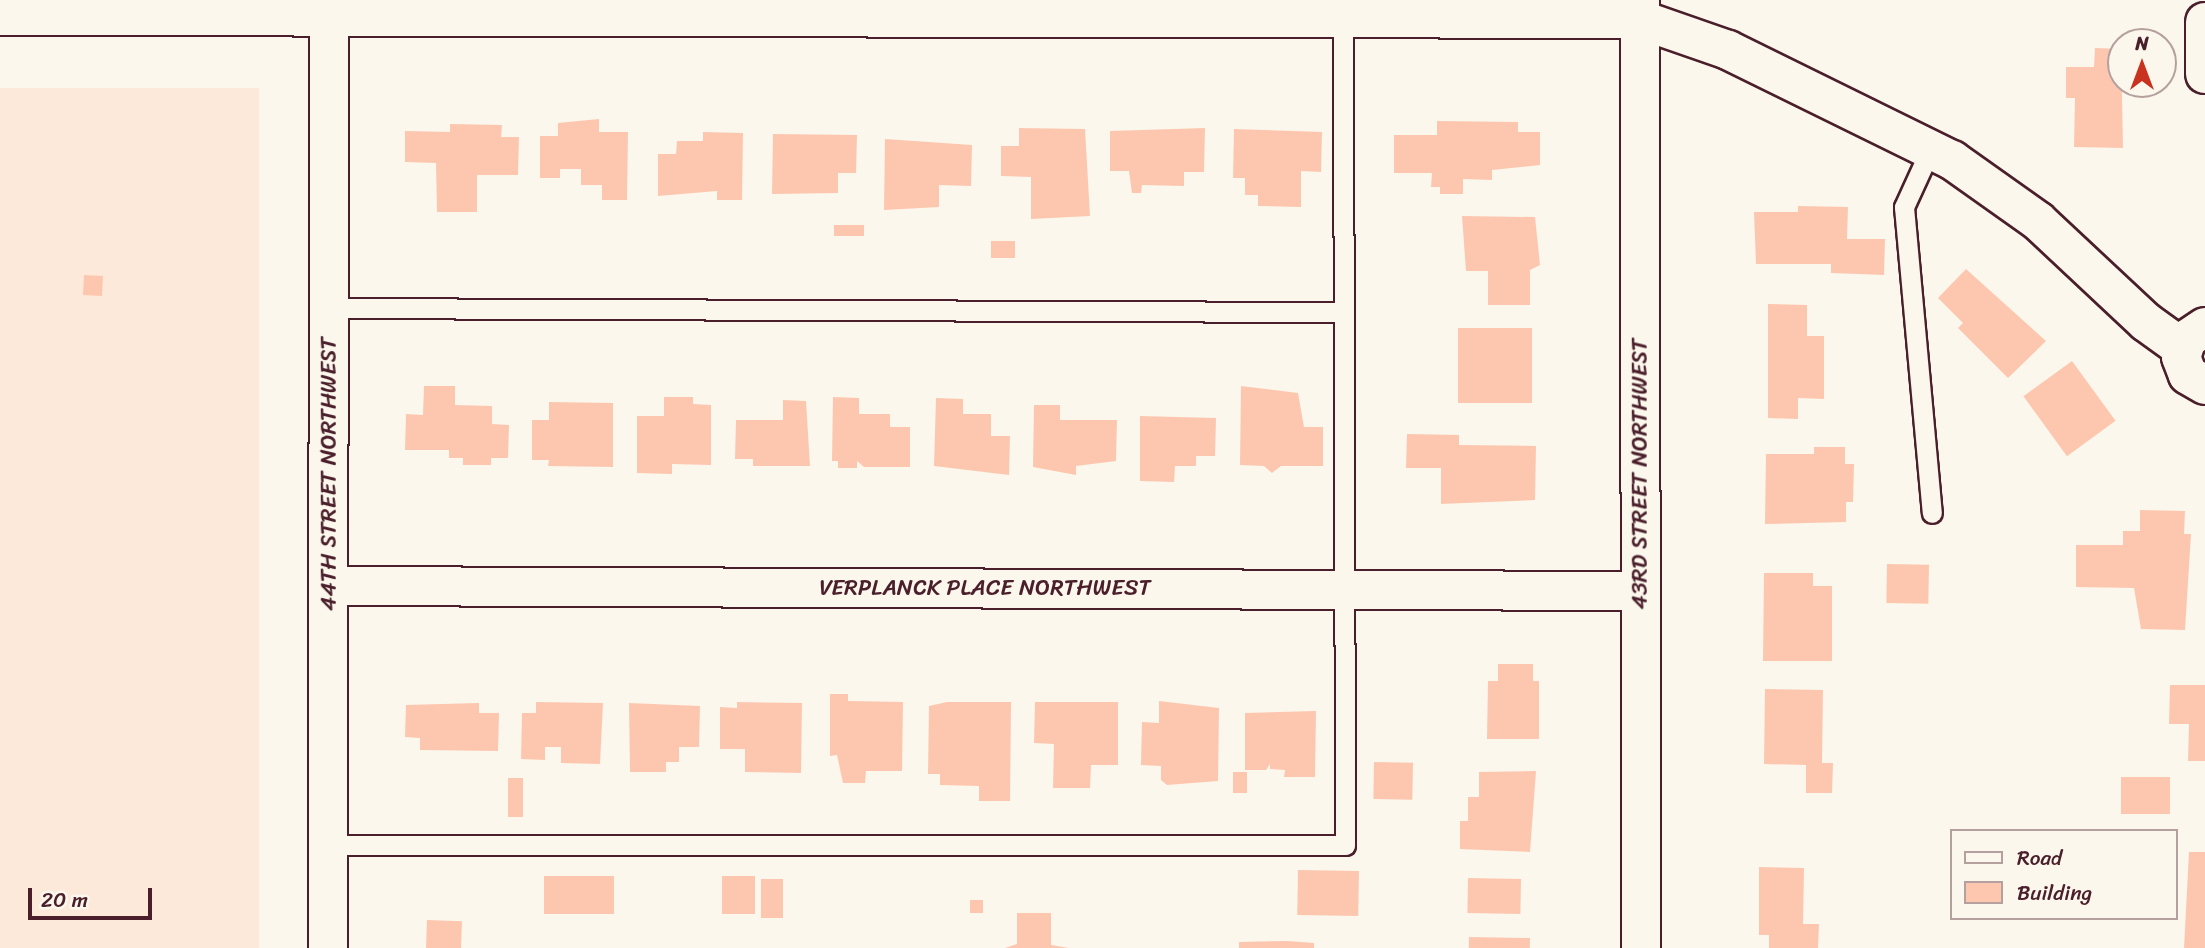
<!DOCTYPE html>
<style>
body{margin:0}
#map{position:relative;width:2205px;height:948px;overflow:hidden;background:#fbf7ec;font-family:Sriracha,sans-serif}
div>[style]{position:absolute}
.built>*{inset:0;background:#fce9da;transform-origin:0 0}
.building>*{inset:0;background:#fdc7af;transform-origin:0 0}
.roads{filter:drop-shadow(2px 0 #4a1f2b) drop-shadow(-2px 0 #4a1f2b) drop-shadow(0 2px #4a1f2b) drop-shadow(0 -2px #4a1f2b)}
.service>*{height:19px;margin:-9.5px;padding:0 9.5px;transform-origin:9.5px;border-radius:9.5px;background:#fbf7ec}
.minor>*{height:38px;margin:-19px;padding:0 19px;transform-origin:19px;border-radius:19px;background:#fbf7ec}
span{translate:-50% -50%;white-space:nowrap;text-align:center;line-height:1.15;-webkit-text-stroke:5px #fbf7ec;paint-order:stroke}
.street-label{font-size:23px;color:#4a1f2b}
.legend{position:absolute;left:1950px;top:829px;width:228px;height:91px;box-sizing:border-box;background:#fbf7ec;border:2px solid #b4a19f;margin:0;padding:9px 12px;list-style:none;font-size:21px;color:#4a1f2b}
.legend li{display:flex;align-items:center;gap:14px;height:35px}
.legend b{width:35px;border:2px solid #b4a19f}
.north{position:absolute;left:2107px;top:28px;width:70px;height:70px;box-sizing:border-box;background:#fbf7ec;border:2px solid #b4a19f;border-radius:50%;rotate:0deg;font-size:19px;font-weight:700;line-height:28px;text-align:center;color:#4a1f2b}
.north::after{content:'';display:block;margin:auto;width:24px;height:32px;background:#c8321e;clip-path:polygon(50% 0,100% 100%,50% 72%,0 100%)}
.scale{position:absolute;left:28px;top:888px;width:124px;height:32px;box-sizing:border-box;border:4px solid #4a1f2b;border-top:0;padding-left:9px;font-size:21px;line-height:24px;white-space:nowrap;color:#4a1f2b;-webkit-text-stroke:5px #fbf7ec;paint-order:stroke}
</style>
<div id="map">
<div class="built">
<div style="left:0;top:88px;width:259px;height:860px"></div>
</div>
<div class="building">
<div style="clip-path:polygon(2095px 48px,2121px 49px,2123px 148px,2074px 147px,2075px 98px,2066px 98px,2066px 67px,2094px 67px)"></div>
<div style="clip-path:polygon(599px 119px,599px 132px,628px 132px,627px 200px,602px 200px,602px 185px,581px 185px,581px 169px,560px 169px,560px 178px,540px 178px,540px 136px,558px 136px,558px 123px)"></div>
<div style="clip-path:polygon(1437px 121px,1518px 122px,1518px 132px,1540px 132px,1540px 165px,1492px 170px,1492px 180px,1463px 179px,1463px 194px,1440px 194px,1440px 187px,1431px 187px,1432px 173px,1394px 173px,1394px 135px,1437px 135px)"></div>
<div style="clip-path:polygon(450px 124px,502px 125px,501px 137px,519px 137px,518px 175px,477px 175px,477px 212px,437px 212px,436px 163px,405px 162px,405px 131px,450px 132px)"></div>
<div style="clip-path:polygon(1019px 128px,1085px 129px,1090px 216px,1031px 219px,1031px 177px,1001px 176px,1001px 146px,1019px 146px)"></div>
<div style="clip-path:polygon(1205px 128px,1204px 172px,1184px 172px,1184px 186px,1142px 185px,1141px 193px,1132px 193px,1129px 171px,1110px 171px,1110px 131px)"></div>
<div style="clip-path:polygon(1234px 129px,1322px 132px,1321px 172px,1301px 171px,1301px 207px,1258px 206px,1258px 195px,1245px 195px,1245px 178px,1233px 178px)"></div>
<div style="clip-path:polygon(703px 132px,743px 133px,742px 200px,717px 200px,717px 191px,658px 196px,658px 154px,676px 154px,677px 141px,703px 141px)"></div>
<div style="clip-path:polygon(773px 134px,857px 135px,856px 173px,838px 173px,838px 193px,772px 194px)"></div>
<div style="clip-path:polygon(885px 139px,972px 145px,971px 186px,939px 185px,939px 207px,884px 210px)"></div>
<div style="clip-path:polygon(1798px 206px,1848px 207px,1847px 239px,1885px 239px,1884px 275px,1831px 273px,1831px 264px,1756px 264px,1754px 212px,1798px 212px)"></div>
<div style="clip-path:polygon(1462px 216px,1535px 217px,1540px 265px,1530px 270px,1530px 305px,1488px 305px,1488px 271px,1466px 271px)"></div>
<div style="left:834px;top:225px;width:30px;height:11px"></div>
<div style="left:991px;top:241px;width:24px;height:17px"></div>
<div style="clip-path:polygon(1966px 269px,2046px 341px,2008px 378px,1958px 328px,1963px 323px,1938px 298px)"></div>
<div style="left:84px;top:275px;width:19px;height:20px;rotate:3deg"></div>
<div style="clip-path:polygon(1768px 304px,1807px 305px,1807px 336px,1824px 336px,1824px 399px,1798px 398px,1798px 419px,1768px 418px)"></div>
<div style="left:1458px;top:328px;width:74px;height:75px"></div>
<div style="left:2072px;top:361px;width:74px;height:60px;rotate:54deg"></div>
<div style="clip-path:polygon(424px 386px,455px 386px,455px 405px,492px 406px,492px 424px,509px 425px,508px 458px,491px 458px,491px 465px,463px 465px,463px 458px,449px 458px,449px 450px,405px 450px,406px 414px,423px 415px)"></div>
<div style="clip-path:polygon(1241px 386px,1298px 393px,1304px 427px,1323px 427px,1323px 466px,1281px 466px,1272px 473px,1264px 466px,1240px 465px)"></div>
<div style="clip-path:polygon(664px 397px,693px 397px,693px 404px,711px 405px,711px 465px,672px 464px,672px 474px,637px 473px,637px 416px,664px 416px)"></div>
<div style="clip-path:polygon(833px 397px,859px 398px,859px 414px,890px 414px,890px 427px,910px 427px,910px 467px,864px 467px,857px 461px,857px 468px,838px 468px,838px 461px,832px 461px)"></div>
<div style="clip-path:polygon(936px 398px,963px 399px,963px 414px,991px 414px,991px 436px,1010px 436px,1009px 475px,934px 466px)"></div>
<div style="clip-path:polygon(783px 400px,806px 401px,810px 466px,753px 466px,753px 459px,735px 459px,736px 420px,783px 420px)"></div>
<div style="clip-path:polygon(549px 402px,613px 403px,613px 467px,548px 466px,549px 460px,532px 460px,532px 420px,549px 420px)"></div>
<div style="clip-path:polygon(1034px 405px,1060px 405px,1060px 420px,1117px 420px,1116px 461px,1076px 466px,1076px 475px,1033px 467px)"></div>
<div style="clip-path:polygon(1140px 416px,1216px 418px,1215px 456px,1196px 456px,1196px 466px,1175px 466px,1174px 482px,1140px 481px)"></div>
<div style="clip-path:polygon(1407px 434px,1459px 435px,1459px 445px,1536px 446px,1535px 500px,1441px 504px,1441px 468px,1406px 468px)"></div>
<div style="clip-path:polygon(1814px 447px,1845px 447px,1845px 464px,1854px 464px,1853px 502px,1846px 502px,1846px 522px,1765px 524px,1766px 454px,1814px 454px)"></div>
<div style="clip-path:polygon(2140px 510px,2185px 511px,2184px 534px,2191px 534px,2185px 630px,2141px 629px,2134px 588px,2076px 587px,2076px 545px,2123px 545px,2123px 531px,2140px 531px)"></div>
<div style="left:1887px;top:564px;width:42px;height:39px;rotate:1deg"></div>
<div style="clip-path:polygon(1764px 573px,1813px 573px,1813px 586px,1832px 586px,1832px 661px,1763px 661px)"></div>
<div style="clip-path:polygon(1498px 664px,1533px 664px,1533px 681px,1539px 681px,1539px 739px,1487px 739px,1488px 681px,1498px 681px)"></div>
<div style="clip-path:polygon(2170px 685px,2205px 685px,2205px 761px,2188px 761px,2189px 724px,2169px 724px)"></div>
<div style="clip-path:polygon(1765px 689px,1823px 690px,1822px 763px,1833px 763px,1832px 793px,1806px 793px,1806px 765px,1764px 764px)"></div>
<div style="clip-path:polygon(830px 694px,848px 694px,848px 701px,903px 702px,902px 771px,866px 771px,865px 783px,843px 783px,837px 755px,830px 756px)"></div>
<div style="clip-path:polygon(1159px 701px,1219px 708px,1218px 781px,1167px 785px,1161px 780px,1161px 766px,1141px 765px,1142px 722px,1159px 723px)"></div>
<div style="clip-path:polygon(536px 702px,603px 703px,600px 764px,561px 763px,561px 747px,545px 747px,545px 760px,521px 759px,522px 713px,536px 713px)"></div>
<div style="clip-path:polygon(737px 702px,802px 703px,801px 773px,745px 772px,745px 749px,720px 749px,720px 707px,737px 708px)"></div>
<div style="clip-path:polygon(947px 702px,1011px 702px,1010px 801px,979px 801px,979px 786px,940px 785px,940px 774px,928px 774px,929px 706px)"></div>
<div style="clip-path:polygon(1035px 702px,1118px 702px,1118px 765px,1091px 765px,1090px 788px,1053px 788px,1054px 744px,1034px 743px)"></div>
<div style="clip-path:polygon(479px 703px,479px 713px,499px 713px,498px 751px,420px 750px,420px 738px,405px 737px,406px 705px)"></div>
<div style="clip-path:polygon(629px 703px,700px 706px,699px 747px,679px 747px,679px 762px,666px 762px,666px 772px,630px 772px)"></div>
<div style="clip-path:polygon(1316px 711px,1315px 777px,1284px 777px,1285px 770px,1270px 769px,1270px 764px,1266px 770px,1245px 770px,1245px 713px)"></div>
<div style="left:1374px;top:762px;width:39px;height:37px;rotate:1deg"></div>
<div style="clip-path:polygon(1536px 771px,1530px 852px,1460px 849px,1460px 821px,1468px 821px,1468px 797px,1479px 797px,1479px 772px)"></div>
<div style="left:1233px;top:772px;width:14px;height:21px"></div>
<div style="left:2121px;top:777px;width:49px;height:37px"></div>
<div style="left:508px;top:778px;width:15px;height:39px"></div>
<div style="clip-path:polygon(2189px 852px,2205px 852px,2205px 948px,2184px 948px)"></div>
<div style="clip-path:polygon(1759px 867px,1804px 868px,1803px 924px,1819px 924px,1818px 948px,1769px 948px,1769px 935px,1759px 935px)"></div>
<div style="left:1298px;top:870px;width:61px;height:45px;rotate:1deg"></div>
<div style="left:544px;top:876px;width:70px;height:38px"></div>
<div style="left:722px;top:876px;width:33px;height:38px"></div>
<div style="left:1468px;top:878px;width:53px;height:35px;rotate:1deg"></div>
<div style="left:761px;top:879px;width:22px;height:39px"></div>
<div style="left:970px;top:900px;width:13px;height:13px"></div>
<div style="clip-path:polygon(1017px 913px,1051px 913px,1051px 945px,1069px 948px,1005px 948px,1017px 944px)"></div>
<div style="left:427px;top:920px;width:35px;height:28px;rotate:2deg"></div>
<div style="left:1469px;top:937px;width:61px;height:11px;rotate:1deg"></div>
<div style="clip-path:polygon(1239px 942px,1288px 941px,1314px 943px,1314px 948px,1239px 948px)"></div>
</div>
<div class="roads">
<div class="service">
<div style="left:1931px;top:148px;width:65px;rotate:114.6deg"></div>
<div style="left:1904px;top:207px;width:307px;rotate:84.8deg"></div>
<div style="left:329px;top:308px;width:1014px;rotate:0.23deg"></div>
<div style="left:329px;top:845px;width:1016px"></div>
<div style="left:1345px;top:845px;width:827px;rotate:-90.14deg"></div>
</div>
<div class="minor">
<div style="left:1640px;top:0;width:948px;rotate:89.94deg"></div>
<div style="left:0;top:16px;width:1639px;rotate:0.1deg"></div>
<div style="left:1639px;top:19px;width:94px;rotate:19.2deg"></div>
<div style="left:1728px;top:50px;width:250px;rotate:26.2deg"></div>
<div style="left:1952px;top:160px;width:105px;rotate:35.3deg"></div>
<div style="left:2038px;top:221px;width:148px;rotate:43.1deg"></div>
<div style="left:2146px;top:322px;width:44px;rotate:35.8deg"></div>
<div style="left:2205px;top:22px;width:52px;rotate:90deg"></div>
<div style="left:2205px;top:327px;width:22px;rotate:146deg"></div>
<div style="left:2187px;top:339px;width:19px;rotate:108deg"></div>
<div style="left:2181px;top:357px;width:19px;rotate:69deg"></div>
<div style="left:2188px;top:375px;width:20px;rotate:30deg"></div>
<div style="left:329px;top:586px;width:1311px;rotate:0.22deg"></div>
<div style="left:328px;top:948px;width:948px;rotate:-89.94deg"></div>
</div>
</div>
<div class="street-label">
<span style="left:329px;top:474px;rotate:-90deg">44TH STREET NORTHWEST</span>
<span style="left:1640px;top:474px;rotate:-90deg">43RD STREET NORTHWEST</span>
<span style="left:985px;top:588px">VERPLANCK PLACE NORTHWEST</span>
</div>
<ul class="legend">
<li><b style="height:9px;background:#fbf7ec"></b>Road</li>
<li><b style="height:19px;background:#fdc7af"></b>Building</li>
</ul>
<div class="north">N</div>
<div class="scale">20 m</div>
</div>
